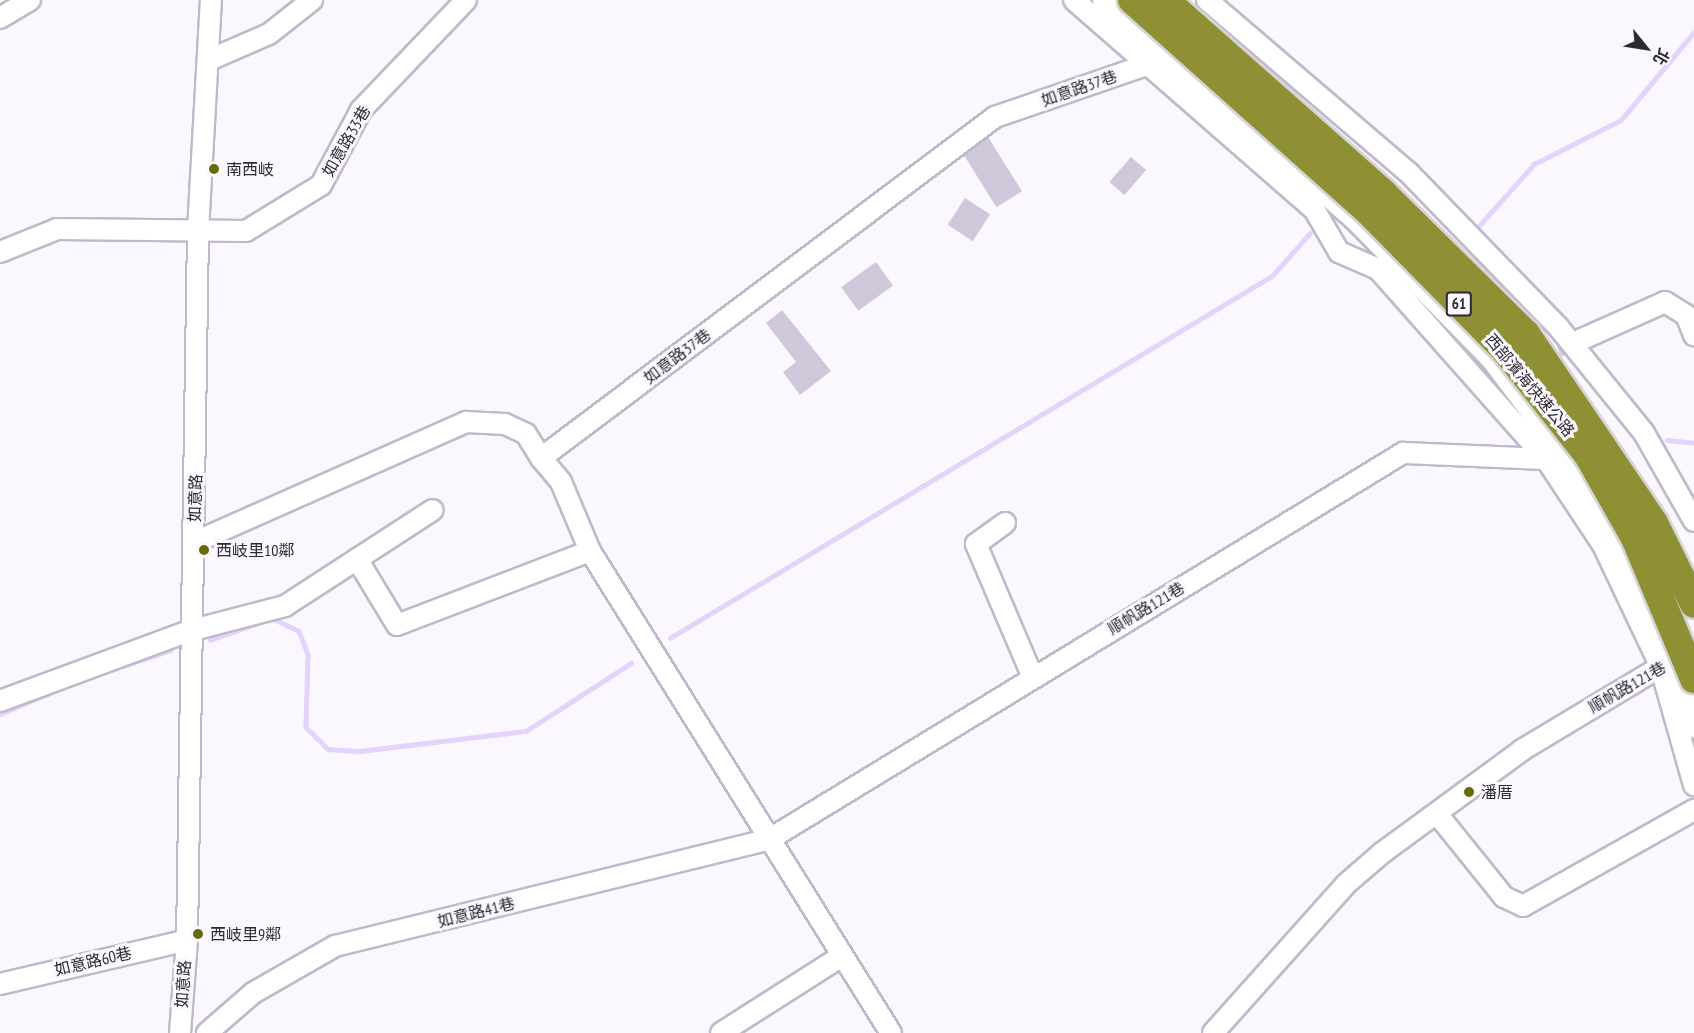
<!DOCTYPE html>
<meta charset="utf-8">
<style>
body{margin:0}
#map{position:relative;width:1694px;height:1033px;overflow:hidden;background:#faf7fe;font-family:"PT Sans Narrow","Noto Sans TC",sans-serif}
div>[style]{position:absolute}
.stream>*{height:4.5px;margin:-2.25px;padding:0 2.25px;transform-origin:2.25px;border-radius:2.25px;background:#e4d3fa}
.building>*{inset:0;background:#cfc8da;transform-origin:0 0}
.minor-tunnel>*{height:20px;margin-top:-10px;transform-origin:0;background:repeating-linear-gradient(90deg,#d1ced5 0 20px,transparent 0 30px)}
.roads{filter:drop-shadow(2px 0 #c0b9cb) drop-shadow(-2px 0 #c0b9cb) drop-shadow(0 2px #c0b9cb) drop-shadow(0 -2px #c0b9cb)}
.minor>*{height:20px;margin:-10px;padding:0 10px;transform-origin:10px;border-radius:10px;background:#fff}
.bridges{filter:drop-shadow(2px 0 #d5d4d6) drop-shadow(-2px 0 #d5d4d6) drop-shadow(0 2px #d5d4d6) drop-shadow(0 -2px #d5d4d6)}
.highway-bridge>*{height:28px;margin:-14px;padding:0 14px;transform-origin:14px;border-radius:14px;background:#8f8f33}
.dots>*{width:16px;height:16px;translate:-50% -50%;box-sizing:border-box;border:3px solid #faf7fe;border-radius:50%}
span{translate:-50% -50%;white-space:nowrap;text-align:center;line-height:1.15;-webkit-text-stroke:6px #faf7fe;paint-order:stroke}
.shield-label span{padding:2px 4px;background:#faf7fe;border:2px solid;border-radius:4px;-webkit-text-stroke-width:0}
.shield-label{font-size:15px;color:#2d2a31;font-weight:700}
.street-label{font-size:16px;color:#2d2a31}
.poi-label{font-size:16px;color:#2d2a31}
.left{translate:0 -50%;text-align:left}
.north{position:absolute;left:1616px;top:18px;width:60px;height:60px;-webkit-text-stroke:4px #faf7fe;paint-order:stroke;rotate:120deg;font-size:16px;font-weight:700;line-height:24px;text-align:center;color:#2d2a31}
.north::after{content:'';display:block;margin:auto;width:21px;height:27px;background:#2d2a31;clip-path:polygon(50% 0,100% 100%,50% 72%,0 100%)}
</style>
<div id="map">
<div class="stream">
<div style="left:1479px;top:226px;width:83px;rotate:-48.4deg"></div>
<div style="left:1534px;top:164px;width:97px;rotate:-26.8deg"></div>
<div style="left:1621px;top:120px;width:114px;rotate:-50.3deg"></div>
<div style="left:1667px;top:440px;width:27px;rotate:6deg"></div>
<div style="left:670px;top:638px;width:702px;rotate:-31.02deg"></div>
<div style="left:1272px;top:276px;width:57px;rotate:-48.5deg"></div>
<div style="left:210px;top:640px;width:66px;rotate:-19.5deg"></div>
<div style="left:272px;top:618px;width:30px;rotate:26deg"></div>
<div style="left:299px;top:631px;width:26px;rotate:69deg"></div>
<div style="left:308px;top:655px;width:72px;rotate:91.6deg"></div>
<div style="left:306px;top:727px;width:31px;rotate:45deg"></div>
<div style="left:328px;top:749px;width:32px;rotate:4deg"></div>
<div style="left:360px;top:751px;width:167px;rotate:-6.9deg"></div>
<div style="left:526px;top:731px;width:125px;rotate:-32.9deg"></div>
<div style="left:114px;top:669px;width:60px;rotate:-18.4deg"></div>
<div style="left:0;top:714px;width:69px;rotate:-22.9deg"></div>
</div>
<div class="building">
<div style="left:988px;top:137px;width:64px;height:30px;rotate:58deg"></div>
<div style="left:1131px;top:157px;width:20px;height:33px;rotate:41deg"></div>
<div style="left:965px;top:198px;width:30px;height:32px;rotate:33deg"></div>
<div style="left:876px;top:262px;width:29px;height:43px;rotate:54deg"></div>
<div style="clip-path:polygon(782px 310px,831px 371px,800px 395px,783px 372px,796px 362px,766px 323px)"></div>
</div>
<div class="minor-tunnel">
<div style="left:1472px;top:375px;width:114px;rotate:-18deg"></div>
</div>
<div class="roads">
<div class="minor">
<div style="left:1074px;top:0;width:318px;rotate:41.1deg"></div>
<div style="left:1314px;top:209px;width:50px;rotate:59.8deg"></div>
<div style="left:1339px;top:252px;width:43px;rotate:23.6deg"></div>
<div style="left:1378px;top:269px;width:254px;rotate:48.5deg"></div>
<div style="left:1546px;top:459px;width:103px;rotate:56.5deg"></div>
<div style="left:1603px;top:545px;width:133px;rotate:64.6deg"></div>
<div style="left:1660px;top:665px;width:125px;rotate:74.2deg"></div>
<div style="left:1103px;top:0;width:333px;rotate:41.1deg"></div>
<div style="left:1354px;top:219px;width:197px;rotate:45.6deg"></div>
<div style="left:1492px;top:360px;width:131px;rotate:53deg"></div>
<div style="left:1571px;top:465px;width:95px;rotate:58.8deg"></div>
<div style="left:1620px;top:546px;width:126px;rotate:65.7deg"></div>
<div style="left:1672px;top:661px;width:70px;rotate:71.6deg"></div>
<div style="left:1207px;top:0;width:265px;rotate:40.6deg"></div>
<div style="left:1408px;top:172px;width:217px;rotate:45.9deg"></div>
<div style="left:1559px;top:328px;width:135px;rotate:51deg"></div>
<div style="left:1644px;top:433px;width:101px;rotate:60.4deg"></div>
<div style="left:0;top:18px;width:35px;rotate:-31deg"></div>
<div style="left:209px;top:60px;width:65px;rotate:-23.4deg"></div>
<div style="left:269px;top:34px;width:55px;rotate:-38.3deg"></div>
<div style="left:0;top:252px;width:61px;rotate:-22deg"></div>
<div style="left:57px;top:229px;width:189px;rotate:0.6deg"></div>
<div style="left:246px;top:231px;width:88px;rotate:-31.5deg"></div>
<div style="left:321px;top:185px;width:85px;rotate:-61.9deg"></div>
<div style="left:361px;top:110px;width:152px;rotate:-46.3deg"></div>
<div style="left:1580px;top:340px;width:93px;rotate:-24.1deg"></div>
<div style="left:1665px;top:302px;width:25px;rotate:32deg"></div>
<div style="left:1686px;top:315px;width:22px;rotate:68deg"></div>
<div style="left:541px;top:458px;width:31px;rotate:50deg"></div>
<div style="left:561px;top:482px;width:75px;rotate:67.2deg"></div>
<div style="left:590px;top:551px;width:568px;rotate:58.02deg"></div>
<div style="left:1005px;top:523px;width:36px;rotate:144deg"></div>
<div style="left:976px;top:544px;width:142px;rotate:66.9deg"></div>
<div style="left:193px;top:543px;width:299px;rotate:-23.9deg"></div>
<div style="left:466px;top:422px;width:39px;rotate:3deg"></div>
<div style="left:505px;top:424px;width:23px;rotate:25deg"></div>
<div style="left:526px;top:434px;width:28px;rotate:58deg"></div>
<div style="left:541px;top:458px;width:568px;rotate:-36.91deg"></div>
<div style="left:995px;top:117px;width:163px;rotate:-19deg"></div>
<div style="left:357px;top:559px;width:77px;rotate:58.8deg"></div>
<div style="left:397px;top:625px;width:207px;rotate:-21deg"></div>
<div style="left:0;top:701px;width:202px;rotate:-20.3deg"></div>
<div style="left:189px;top:631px;width:99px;rotate:-14.6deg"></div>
<div style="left:285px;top:606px;width:176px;rotate:-33deg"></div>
<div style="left:1438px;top:815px;width:105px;rotate:51.2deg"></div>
<div style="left:1504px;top:897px;width:21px;rotate:25deg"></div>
<div style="left:1523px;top:906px;width:196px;rotate:-29.3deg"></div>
<div style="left:0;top:984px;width:192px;rotate:-13.2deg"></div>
<div style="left:180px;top:1033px;width:93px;rotate:-85.7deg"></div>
<div style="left:187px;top:940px;width:709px;rotate:-89.11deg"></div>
<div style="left:198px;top:231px;width:231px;rotate:-86.8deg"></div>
<div style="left:207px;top:1033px;width:61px;rotate:-41deg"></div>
<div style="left:253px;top:993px;width:95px;rotate:-29.8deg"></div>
<div style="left:335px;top:946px;width:446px;rotate:-13.8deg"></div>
<div style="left:768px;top:840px;width:744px;rotate:-31.36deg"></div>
<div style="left:1403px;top:453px;width:143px;rotate:2.4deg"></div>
<div style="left:721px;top:1033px;width:143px;rotate:-32.5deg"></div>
<div style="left:1213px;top:1033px;width:200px;rotate:-48.2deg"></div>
<div style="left:1346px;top:884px;width:48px;rotate:-40.7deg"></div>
<div style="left:1382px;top:853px;width:174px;rotate:-36.3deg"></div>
<div style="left:1522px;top:750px;width:173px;rotate:-31deg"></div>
</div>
</div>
<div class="bridges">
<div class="highway-bridge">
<div style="left:1132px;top:0;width:317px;rotate:41.8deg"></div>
<div style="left:1368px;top:211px;width:195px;rotate:45.4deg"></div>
<div style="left:1505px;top:350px;width:134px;rotate:51.7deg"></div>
<div style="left:1588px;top:455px;width:95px;rotate:60.5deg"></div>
<div style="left:1635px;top:538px;width:153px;rotate:67.3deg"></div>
<div style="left:1165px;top:0;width:291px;rotate:41.5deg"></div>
<div style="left:1383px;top:193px;width:201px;rotate:44.6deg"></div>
<div style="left:1526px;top:334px;width:228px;rotate:55.9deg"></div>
<div style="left:1654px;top:523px;width:90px;rotate:63.7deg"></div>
</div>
</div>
<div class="dots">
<div style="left:214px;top:169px;background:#696905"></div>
<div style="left:204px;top:550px;background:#696905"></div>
<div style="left:1469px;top:792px;background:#696905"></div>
<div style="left:198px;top:934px;background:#696905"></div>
</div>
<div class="shield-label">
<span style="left:1459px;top:304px">61</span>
</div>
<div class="street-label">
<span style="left:1079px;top:88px;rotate:-19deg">如意路37巷</span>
<span style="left:346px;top:141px;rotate:-60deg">如意路33巷</span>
<span style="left:677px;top:356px;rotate:-37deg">如意路37巷</span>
<span style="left:1530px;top:385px;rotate:50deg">西部濱海快速公路</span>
<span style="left:195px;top:498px;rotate:-88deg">如意路</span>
<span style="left:1146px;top:608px;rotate:-31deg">順帆路121巷</span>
<span style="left:1627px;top:687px;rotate:-30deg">順帆路121巷</span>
<span style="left:476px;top:912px;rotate:-14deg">如意路41巷</span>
<span style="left:93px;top:961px;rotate:-13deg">如意路60巷</span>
<span style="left:183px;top:984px;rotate:-86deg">如意路</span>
</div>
<div class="poi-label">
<span class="left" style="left:226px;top:169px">南西岐</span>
<span class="left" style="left:216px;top:550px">西岐里10鄰</span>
<span class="left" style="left:1481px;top:792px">潘厝</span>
<span class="left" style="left:210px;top:934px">西岐里9鄰</span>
</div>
<div class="north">北</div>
</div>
